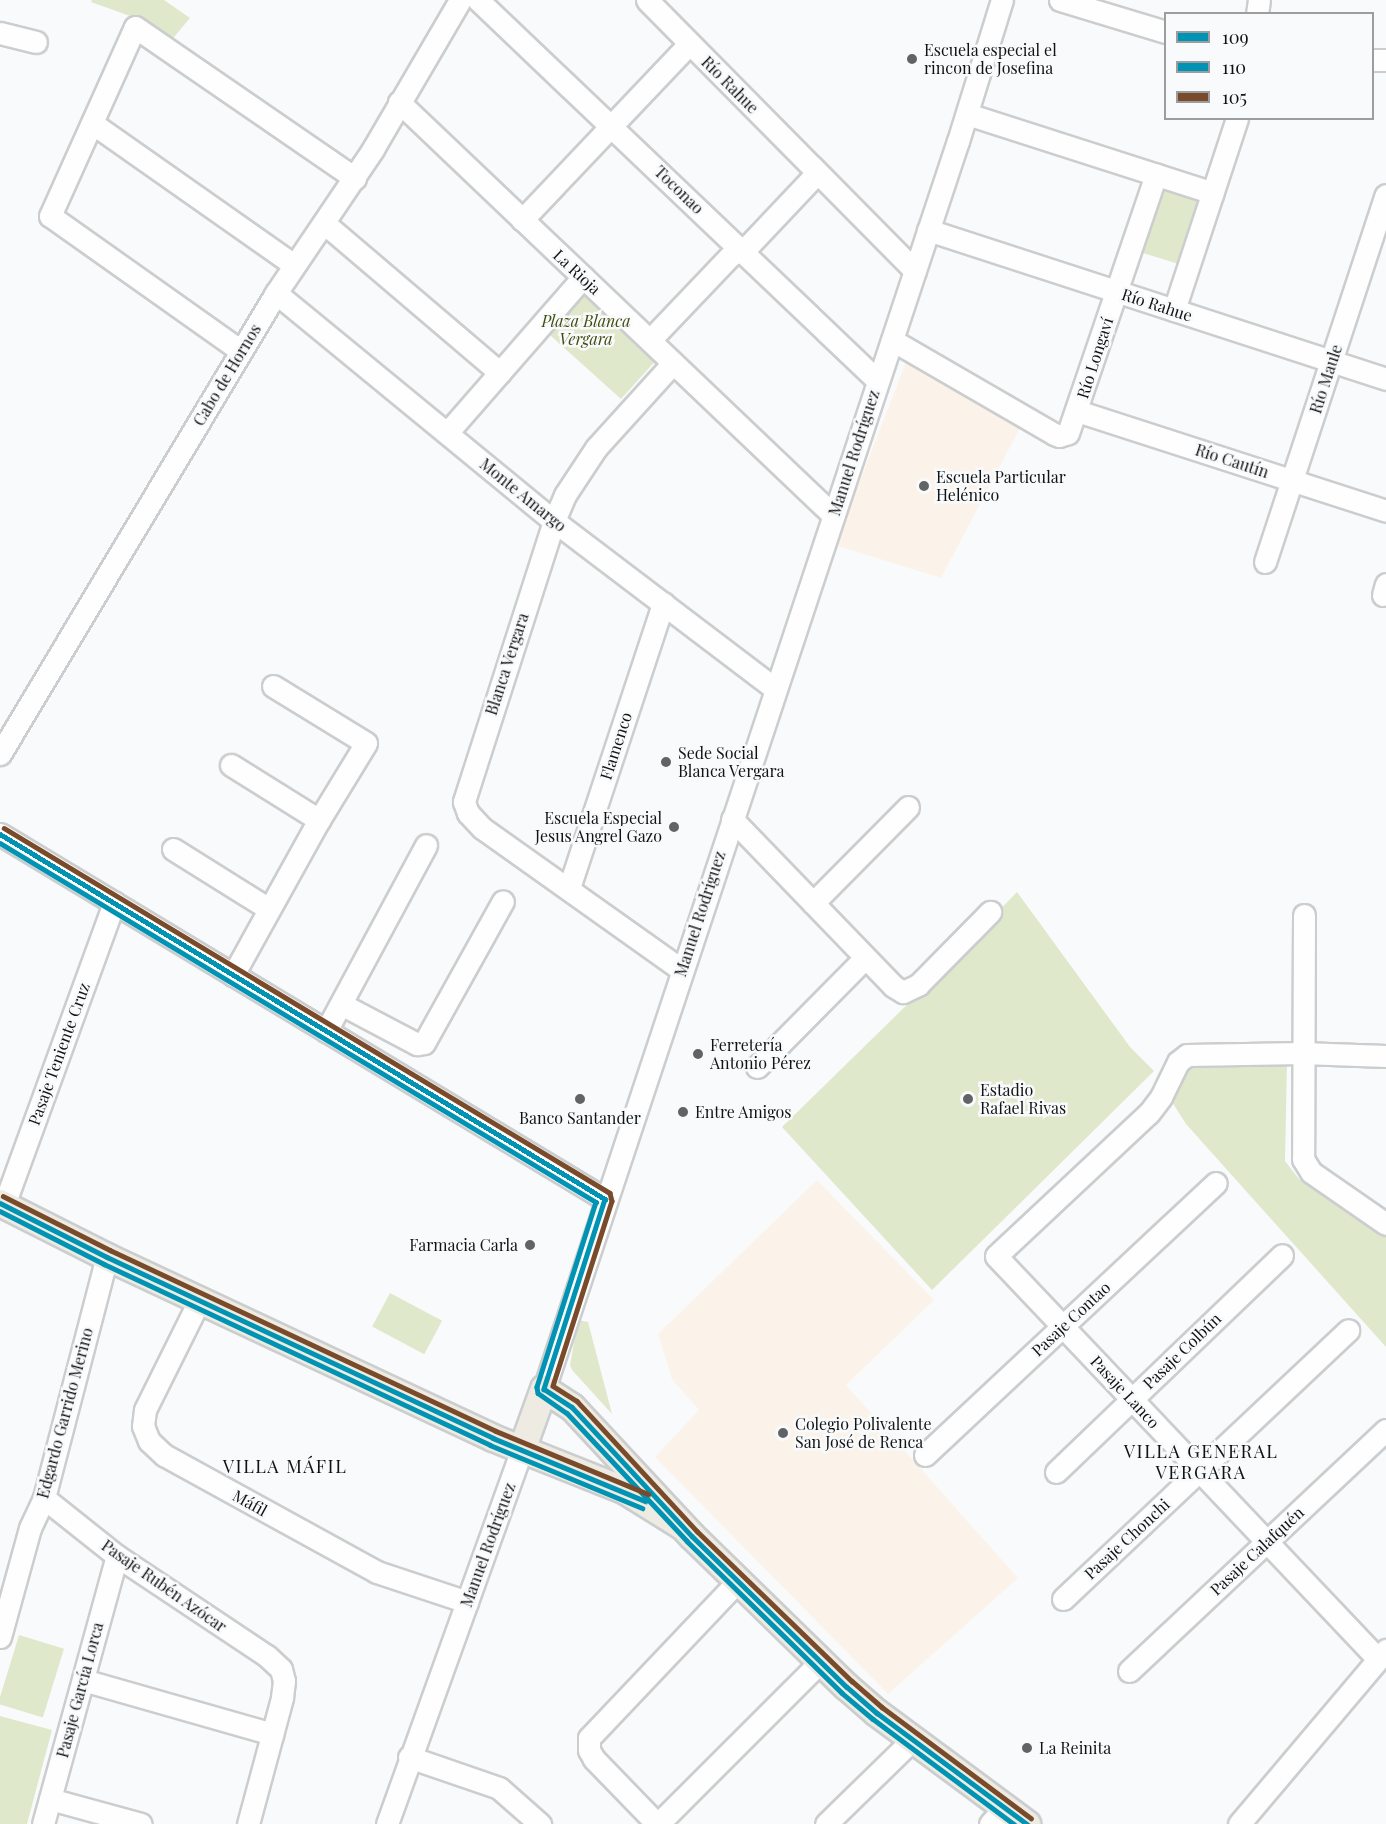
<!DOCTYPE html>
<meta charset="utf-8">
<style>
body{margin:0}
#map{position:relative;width:1386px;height:1824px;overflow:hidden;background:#f9fafb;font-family:"Playfair Display",serif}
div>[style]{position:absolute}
.education>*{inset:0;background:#fbf3e9}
.green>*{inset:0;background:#dfe8cb;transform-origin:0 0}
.roads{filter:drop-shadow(2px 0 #cccdce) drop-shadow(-2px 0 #cccdce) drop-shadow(0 2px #cccdce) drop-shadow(0 -2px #cccdce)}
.minor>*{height:21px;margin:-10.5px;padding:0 10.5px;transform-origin:10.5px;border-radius:10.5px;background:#fefefe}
.major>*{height:26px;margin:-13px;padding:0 13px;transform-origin:13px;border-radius:13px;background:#edebe2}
.bus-1>*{height:4.5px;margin:-2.25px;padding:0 2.25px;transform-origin:2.25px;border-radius:2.25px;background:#0093b3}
.bus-2>*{height:4.5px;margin:-2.25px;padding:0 2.25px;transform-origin:2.25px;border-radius:2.25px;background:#0093b3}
.bus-3>*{height:4.5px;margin:-2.25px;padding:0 2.25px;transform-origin:2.25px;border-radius:2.25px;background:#7a4b2a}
.dots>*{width:16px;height:16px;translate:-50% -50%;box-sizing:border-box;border:3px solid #f8fafc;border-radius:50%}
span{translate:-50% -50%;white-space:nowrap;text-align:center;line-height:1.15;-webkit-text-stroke:5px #f8fafc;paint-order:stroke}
.poi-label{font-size:16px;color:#111212}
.left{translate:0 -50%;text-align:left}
.right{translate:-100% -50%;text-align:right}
.street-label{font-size:16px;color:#111212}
.park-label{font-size:16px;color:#404d0d;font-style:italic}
.neighbourhood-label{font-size:18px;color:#111212;letter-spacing:1.5px}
.legend{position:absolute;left:1164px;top:12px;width:210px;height:108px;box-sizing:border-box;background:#f8fafc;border:2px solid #9c9d9e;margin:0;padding:8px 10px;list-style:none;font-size:18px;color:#111212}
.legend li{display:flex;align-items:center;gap:12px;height:30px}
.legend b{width:30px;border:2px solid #9c9d9e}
</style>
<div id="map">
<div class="education">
<div style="clip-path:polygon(907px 360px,1020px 428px,941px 578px,835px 545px)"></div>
<div style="clip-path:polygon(817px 1180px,934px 1300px,846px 1385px,1018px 1578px,888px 1694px,655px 1457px,699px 1410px,672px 1379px,658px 1334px)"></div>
</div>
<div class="green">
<div style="clip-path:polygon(92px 0,164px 0,190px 18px,169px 43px,130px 16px,91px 2px)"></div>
<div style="left:1160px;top:185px;width:41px;height:70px;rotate:17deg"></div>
<div style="left:582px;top:290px;width:102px;height:55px;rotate:42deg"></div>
<div style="clip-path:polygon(1017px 892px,1130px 1047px,1154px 1071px,932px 1290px,782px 1127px,916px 996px)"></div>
<div style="clip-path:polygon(1287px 1060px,1285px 1161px,1299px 1179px,1386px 1231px,1386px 1347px,1186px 1124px,1167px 1094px,1182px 1061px)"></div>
<div style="left:390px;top:1293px;width:59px;height:38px;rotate:28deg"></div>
<div style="clip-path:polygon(578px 1320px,588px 1322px,612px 1414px,572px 1370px,570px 1365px)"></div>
<div style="left:19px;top:1635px;width:47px;height:72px;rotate:17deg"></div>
<div style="clip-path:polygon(0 1716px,52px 1730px,27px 1824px,0 1824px)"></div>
</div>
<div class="roads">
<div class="minor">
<div style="left:478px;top:0;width:552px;rotate:43.61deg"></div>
<div style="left:647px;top:0;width:381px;rotate:45.3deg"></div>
<div style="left:1060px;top:0;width:111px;rotate:16.8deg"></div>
<div style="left:1257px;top:14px;width:14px;rotate:-82deg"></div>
<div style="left:0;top:33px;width:37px;rotate:14deg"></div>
<div style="left:1372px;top:60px;width:14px"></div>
<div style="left:399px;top:102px;width:599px;rotate:43.58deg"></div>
<div style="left:967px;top:114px;width:258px;rotate:17.8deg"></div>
<div style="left:92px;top:123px;width:247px;rotate:35.1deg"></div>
<div style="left:522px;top:220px;width:243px;rotate:-46.5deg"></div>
<div style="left:324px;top:223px;width:231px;rotate:40.4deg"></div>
<div style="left:928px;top:230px;width:482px;rotate:18deg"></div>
<div style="left:276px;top:293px;width:360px;rotate:39.4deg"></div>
<div style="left:554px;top:521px;width:278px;rotate:37.2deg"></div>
<div style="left:1174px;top:310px;width:202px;rotate:-71.8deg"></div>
<div style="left:650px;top:340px;width:116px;rotate:-46.4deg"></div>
<div style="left:730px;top:256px;width:22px;rotate:-30deg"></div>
<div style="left:749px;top:245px;width:99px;rotate:-46.6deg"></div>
<div style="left:892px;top:340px;width:187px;rotate:30.1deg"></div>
<div style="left:1054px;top:434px;width:5px;rotate:22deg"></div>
<div style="left:1059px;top:436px;width:9px;rotate:-18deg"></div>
<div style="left:1068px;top:433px;width:273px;rotate:-71.2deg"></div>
<div style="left:241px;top:351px;width:234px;rotate:-144.7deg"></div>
<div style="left:50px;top:216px;width:207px;rotate:-65.8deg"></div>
<div style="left:135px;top:27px;width:267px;rotate:34.5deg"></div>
<div style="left:673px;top:363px;width:115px;rotate:132.2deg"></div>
<div style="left:596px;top:448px;width:56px;rotate:123.4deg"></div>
<div style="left:565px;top:495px;width:28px;rotate:113deg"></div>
<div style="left:554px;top:521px;width:295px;rotate:107.8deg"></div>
<div style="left:464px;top:802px;width:12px;rotate:70deg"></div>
<div style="left:468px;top:813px;width:21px;rotate:47deg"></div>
<div style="left:482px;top:828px;width:245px;rotate:35.4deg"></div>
<div style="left:1077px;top:411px;width:325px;rotate:17.9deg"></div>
<div style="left:447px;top:433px;width:207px;rotate:-48.9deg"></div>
<div style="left:1265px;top:562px;width:386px;rotate:-71.8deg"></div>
<div style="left:1383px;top:595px;width:11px;rotate:-75deg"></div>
<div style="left:0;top:754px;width:537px;rotate:-59.09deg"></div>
<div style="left:276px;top:293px;width:174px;rotate:-56deg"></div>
<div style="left:373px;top:149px;width:173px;rotate:-59.7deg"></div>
<div style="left:231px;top:765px;width:104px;rotate:32deg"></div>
<div style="left:732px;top:819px;width:232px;rotate:46deg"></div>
<div style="left:893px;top:986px;width:12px;rotate:31deg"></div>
<div style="left:903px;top:992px;width:17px;rotate:-25deg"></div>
<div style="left:918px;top:985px;width:103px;rotate:-45.4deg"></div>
<div style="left:0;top:834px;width:707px;rotate:31.1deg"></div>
<div style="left:173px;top:849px;width:113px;rotate:32deg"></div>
<div style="left:569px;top:888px;width:300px;rotate:-71.7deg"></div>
<div style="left:813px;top:903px;width:135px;rotate:-45.3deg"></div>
<div style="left:1304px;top:915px;width:244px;rotate:90.2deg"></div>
<div style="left:1303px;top:1159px;width:15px;rotate:58deg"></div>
<div style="left:1311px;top:1172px;width:91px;rotate:34.7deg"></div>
<div style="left:233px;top:975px;width:177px;rotate:-61deg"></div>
<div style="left:319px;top:820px;width:90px;rotate:-58.6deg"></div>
<div style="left:366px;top:743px;width:109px;rotate:-148.5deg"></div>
<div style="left:341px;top:1004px;width:86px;rotate:27.8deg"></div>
<div style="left:417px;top:1044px;width:7px;rotate:-8deg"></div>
<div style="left:424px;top:1043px;width:162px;rotate:-60.9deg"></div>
<div style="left:326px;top:1031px;width:211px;rotate:-61.7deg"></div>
<div style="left:757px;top:1067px;width:153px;rotate:-45.3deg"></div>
<div style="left:4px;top:1205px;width:322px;rotate:-70deg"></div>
<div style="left:200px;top:1299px;width:124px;rotate:116.4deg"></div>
<div style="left:145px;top:1410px;width:16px;rotate:97deg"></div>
<div style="left:143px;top:1426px;width:16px;rotate:68deg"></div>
<div style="left:149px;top:1441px;width:21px;rotate:43deg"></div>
<div style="left:164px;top:1455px;width:243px;rotate:28.8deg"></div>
<div style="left:377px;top:1572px;width:95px;rotate:18.4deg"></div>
<div style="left:544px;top:1389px;width:1315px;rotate:-71.65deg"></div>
<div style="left:958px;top:141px;width:148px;rotate:-72.7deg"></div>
<div style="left:925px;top:1455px;width:398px;rotate:-43.1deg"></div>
<div style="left:1056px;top:1472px;width:313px;rotate:-43.8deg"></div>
<div style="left:44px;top:1498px;width:93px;rotate:38.5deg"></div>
<div style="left:117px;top:1556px;width:180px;rotate:33.7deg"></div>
<div style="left:267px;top:1656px;width:19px;rotate:43deg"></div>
<div style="left:281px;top:1669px;width:12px;rotate:76deg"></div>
<div style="left:284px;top:1681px;width:17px;rotate:97deg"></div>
<div style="left:282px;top:1698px;width:131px;rotate:105.1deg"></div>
<div style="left:1063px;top:1599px;width:392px;rotate:-43.3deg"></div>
<div style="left:0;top:1637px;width:113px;rotate:-74.6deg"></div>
<div style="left:30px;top:1528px;width:33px;rotate:-65deg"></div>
<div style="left:44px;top:1498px;width:249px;rotate:-75.4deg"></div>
<div style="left:1378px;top:1659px;width:555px;rotate:-133.47deg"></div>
<div style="left:996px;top:1256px;width:209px;rotate:-43.1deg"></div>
<div style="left:1149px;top:1113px;width:20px;rotate:-53deg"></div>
<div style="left:1161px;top:1097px;width:39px;rotate:-64deg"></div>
<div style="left:1178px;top:1062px;width:11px;rotate:-38deg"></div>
<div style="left:1187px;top:1055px;width:115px;rotate:-1deg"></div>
<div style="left:1302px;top:1053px;width:84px;rotate:2deg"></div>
<div style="left:1129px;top:1671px;width:352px;rotate:-43.2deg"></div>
<div style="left:83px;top:1680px;width:197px;rotate:15.9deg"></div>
<div style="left:409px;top:1757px;width:95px;rotate:19deg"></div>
<div style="left:499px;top:1788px;width:55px;rotate:41.3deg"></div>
<div style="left:50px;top:1799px;width:94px;rotate:15.4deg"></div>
<div style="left:43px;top:1824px;width:278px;rotate:-74.6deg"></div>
<div style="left:387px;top:1824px;width:398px;rotate:-70.2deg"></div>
<div style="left:657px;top:1824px;width:91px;rotate:-134.1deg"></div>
<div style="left:594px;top:1759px;width:10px;rotate:-119deg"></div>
<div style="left:589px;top:1750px;width:12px;rotate:-90deg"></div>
<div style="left:589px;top:1738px;width:218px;rotate:-46.5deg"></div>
<div style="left:658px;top:1824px;width:229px;rotate:-45deg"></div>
<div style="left:826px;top:1824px;width:120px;rotate:-44.3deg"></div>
<div style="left:990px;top:1824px;width:23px;rotate:-49deg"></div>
<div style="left:1239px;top:1824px;width:228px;rotate:-49.8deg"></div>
</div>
<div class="major">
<div style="left:0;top:1203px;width:120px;rotate:26.8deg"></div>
<div style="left:107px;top:1257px;width:426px;rotate:25.1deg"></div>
<div style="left:493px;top:1438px;width:141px;rotate:21.7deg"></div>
<div style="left:624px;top:1490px;width:68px;rotate:31.8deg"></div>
<div style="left:522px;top:1450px;width:65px;rotate:-70.2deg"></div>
<div style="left:544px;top:1389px;width:33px;rotate:33deg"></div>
<div style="left:572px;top:1407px;width:176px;rotate:47.1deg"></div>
<div style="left:692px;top:1536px;width:216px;rotate:44.3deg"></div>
<div style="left:847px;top:1687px;width:40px;rotate:41deg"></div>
<div style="left:877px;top:1713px;width:187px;rotate:36.5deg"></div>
</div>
</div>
<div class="bus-1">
<div style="left:0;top:834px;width:707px;rotate:31.1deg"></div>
<div style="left:605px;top:1199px;width:200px;rotate:107.8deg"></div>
<div style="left:544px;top:1389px;width:33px;rotate:33deg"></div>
<div style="left:572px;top:1407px;width:176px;rotate:47.1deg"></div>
<div style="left:692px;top:1536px;width:216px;rotate:44.3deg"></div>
<div style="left:847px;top:1687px;width:40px;rotate:41deg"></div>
<div style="left:877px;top:1713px;width:187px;rotate:36.5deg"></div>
<div style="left:0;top:1203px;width:120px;rotate:26.8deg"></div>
<div style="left:107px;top:1257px;width:426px;rotate:25.1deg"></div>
<div style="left:493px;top:1438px;width:165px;rotate:22.5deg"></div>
</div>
<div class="bus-2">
<div style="left:0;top:843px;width:696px;rotate:31.06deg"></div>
<div style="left:596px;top:1202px;width:194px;rotate:107.7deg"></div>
<div style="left:537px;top:1387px;width:6px;rotate:81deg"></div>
<div style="left:538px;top:1393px;width:35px;rotate:35deg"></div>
<div style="left:567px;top:1413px;width:175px;rotate:46.8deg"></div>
<div style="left:687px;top:1541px;width:217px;rotate:44.4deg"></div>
<div style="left:842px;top:1693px;width:40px;rotate:40deg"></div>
<div style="left:873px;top:1719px;width:176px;rotate:36.7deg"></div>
<div style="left:0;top:1211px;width:117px;rotate:27deg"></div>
<div style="left:104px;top:1264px;width:426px;rotate:25.1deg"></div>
<div style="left:490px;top:1445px;width:165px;rotate:22.5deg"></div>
</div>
<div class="bus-3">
<div style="left:4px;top:828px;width:707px;rotate:31.06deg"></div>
<div style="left:610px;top:1193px;width:8px;rotate:76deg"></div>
<div style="left:612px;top:1201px;width:194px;rotate:107.7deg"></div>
<div style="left:553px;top:1386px;width:28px;rotate:32deg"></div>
<div style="left:577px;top:1401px;width:177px;rotate:47.3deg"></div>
<div style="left:697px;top:1531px;width:216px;rotate:44.1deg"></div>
<div style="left:852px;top:1681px;width:40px;rotate:41deg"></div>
<div style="left:882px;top:1707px;width:186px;rotate:36.7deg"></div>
<div style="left:3px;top:1196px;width:120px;rotate:26.8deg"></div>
<div style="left:110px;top:1250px;width:426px;rotate:25.1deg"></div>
<div style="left:496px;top:1431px;width:165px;rotate:22.5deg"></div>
</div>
<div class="dots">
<div style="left:912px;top:59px;background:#626364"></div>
<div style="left:924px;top:486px;background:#626364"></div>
<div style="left:666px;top:762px;background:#626364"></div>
<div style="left:674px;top:827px;background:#626364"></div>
<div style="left:698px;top:1054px;background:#626364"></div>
<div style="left:580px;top:1099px;background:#626364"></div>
<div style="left:968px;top:1099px;background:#626364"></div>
<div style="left:683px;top:1112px;background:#626364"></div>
<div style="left:530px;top:1245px;background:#626364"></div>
<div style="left:783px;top:1433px;background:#626364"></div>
<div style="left:1027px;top:1748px;background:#626364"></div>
</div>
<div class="poi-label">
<span class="left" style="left:924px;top:59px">Escuela especial el<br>rincon de Josefina</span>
<span class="left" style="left:936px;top:486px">Escuela Particular<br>Helénico</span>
<span class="left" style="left:678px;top:762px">Sede Social<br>Blanca Vergara</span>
<span class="right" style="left:662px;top:827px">Escuela Especial<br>Jesus Angrel Gazo</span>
<span class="left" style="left:710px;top:1054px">Ferretería<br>Antonio Pérez</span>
<span class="left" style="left:980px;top:1099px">Estadio<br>Rafael Rivas</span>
<span class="left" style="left:695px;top:1112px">Entre Amigos</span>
<span style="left:580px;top:1118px">Banco Santander</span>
<span class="right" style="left:518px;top:1245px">Farmacia Carla</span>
<span class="left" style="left:795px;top:1433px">Colegio Polivalente<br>San José de Renca</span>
<span class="left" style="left:1039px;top:1748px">La Reinita</span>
</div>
<div class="street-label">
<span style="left:730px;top:85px;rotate:45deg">Río Rahue</span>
<span style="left:679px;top:190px;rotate:44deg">Toconao</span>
<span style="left:577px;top:272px;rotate:43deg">La Rioja</span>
<span style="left:1157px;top:305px;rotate:18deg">Río Rahue</span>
<span style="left:1095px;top:358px;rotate:-72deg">Río Longaví</span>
<span style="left:227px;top:375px;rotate:-59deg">Cabo de Hornos</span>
<span style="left:1326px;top:379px;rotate:-72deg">Río Maule</span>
<span style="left:854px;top:453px;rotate:-72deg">Manuel Rodríguez</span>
<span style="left:1232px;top:461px;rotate:18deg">Río Cautín</span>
<span style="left:523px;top:495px;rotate:39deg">Monte Amargo</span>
<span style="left:507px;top:664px;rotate:-72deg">Blanca Vergara</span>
<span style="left:616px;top:746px;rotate:-72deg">Flamenco</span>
<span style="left:700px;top:914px;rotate:-72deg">Manuel Rodríguez</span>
<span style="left:59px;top:1054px;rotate:-70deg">Pasaje Teniente Cruz</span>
<span style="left:1071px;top:1319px;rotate:-43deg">Pasaje Contao</span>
<span style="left:1182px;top:1351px;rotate:-44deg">Pasaje Colbún</span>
<span style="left:1125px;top:1392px;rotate:47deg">Pasaje Lanco</span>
<span style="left:65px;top:1413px;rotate:-75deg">Edgardo Garrido Merino</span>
<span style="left:250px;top:1503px;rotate:29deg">Máfil</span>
<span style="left:1127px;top:1539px;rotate:-43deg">Pasaje Chonchi</span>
<span style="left:488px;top:1545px;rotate:-70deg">Manuel Rodríguez</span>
<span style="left:1257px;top:1551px;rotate:-43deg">Pasaje Calafquén</span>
<span style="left:164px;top:1586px;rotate:35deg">Pasaje Rubén Azócar</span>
<span style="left:80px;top:1690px;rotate:-75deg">Pasaje García Lorca</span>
</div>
<div class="park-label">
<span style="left:586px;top:330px">Plaza Blanca<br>Vergara</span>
</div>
<div class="neighbourhood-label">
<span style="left:1201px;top:1462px">VILLA GENERAL<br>VERGARA</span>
<span style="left:285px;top:1466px">VILLA MÁFIL</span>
</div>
<ul class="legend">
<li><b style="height:8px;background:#0093b3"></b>109</li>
<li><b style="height:8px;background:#0093b3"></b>110</li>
<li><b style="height:8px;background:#7a4b2a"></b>105</li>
</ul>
</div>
